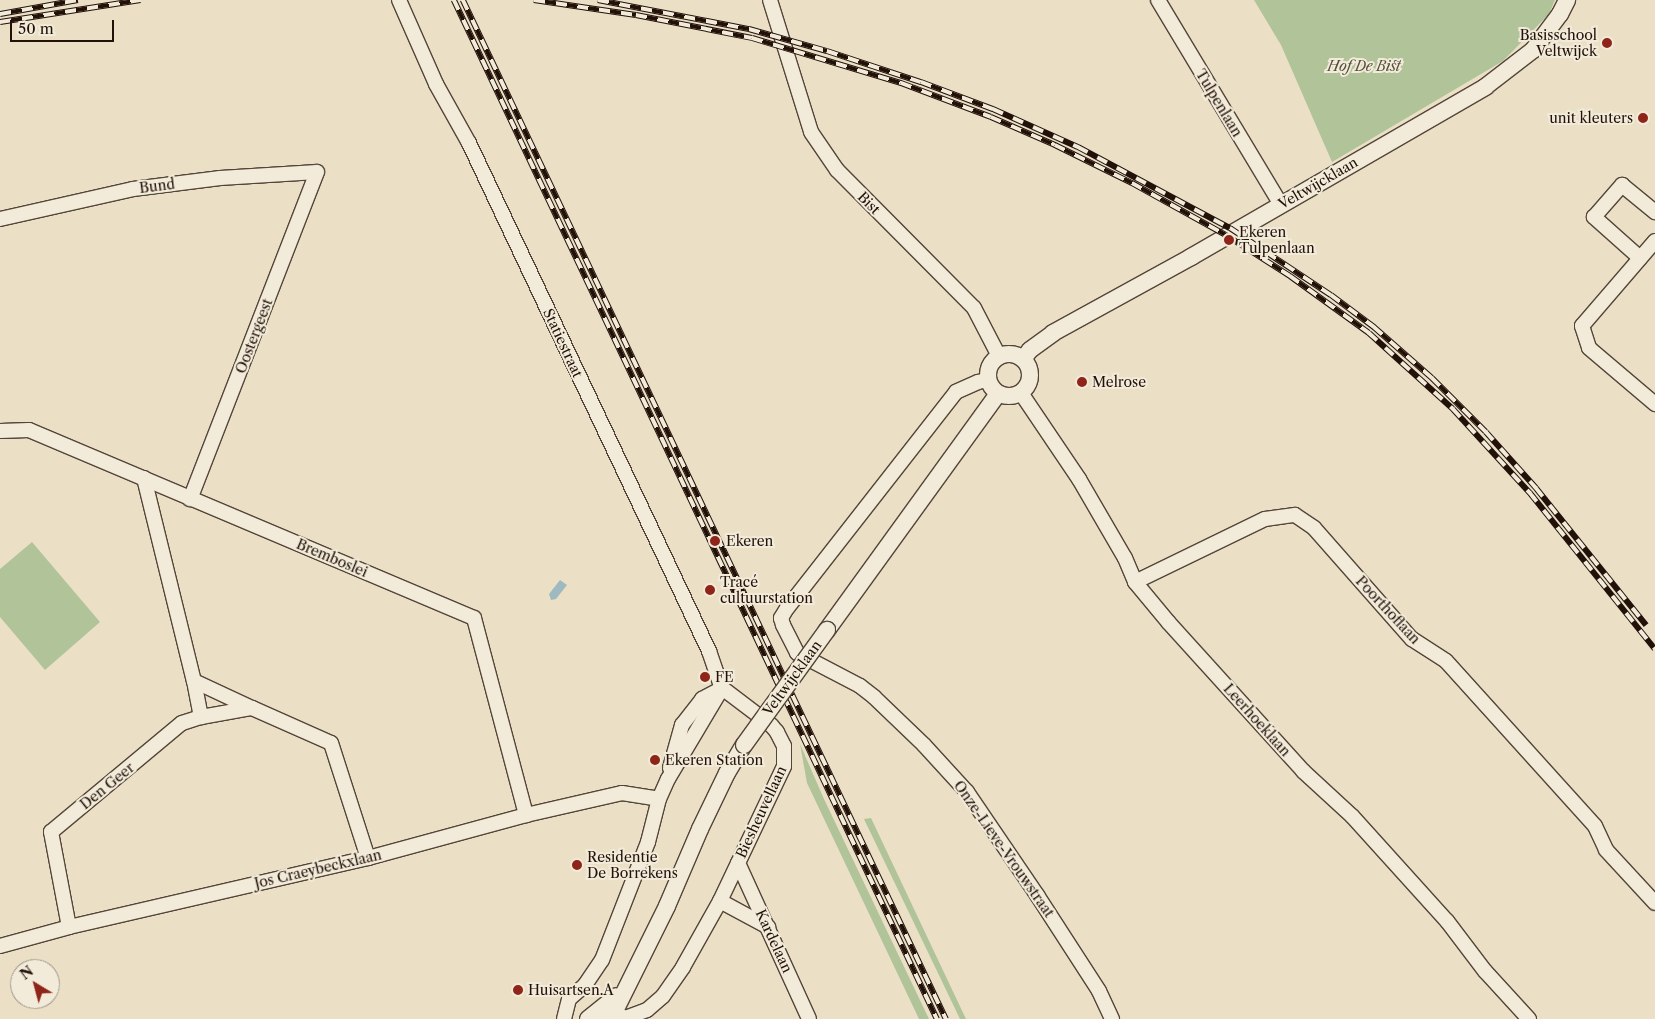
<!DOCTYPE html>
<meta charset="utf-8">
<style>
body{margin:0}
#map{position:relative;width:1655px;height:1019px;overflow:hidden;background:#ebe0c6;font-family:"Libre Caslon Text",serif}
div>[style]{position:absolute}
.green>*{inset:0;background:#b1c399}
.water>*{inset:0;background:#9ebac0}
.roads{filter:drop-shadow(1px 0 #544538) drop-shadow(-1px 0 #544538) drop-shadow(0 1px #544538) drop-shadow(0 -1px #544538)}
.minor>*{height:14px;margin:-7px;padding:0 7px;transform-origin:7px;border-radius:7px;background:#f2ebda}
.tertiary>*{height:16px;margin:-8px;padding:0 8px;transform-origin:8px;border-radius:8px;background:#f2ebda}
.tertiary>.ring{margin:-8px;padding:0;box-sizing:content-box;background:none;border:16px solid #f2ebda;border-radius:50%}
.rail>*{height:5.5px;margin-top:-2.75px;transform-origin:0;background:repeating-linear-gradient(90deg,#f2ebda 0 11px,#221109 0 22px);box-sizing:border-box;border-block:1px solid #221109}
.bridges{filter:drop-shadow(1px 0 #544538) drop-shadow(-1px 0 #544538) drop-shadow(0 1px #544538) drop-shadow(0 -1px #544538)}
.tertiary-bridge>*{height:16px;margin:-8px;padding:0 8px;transform-origin:8px;border-radius:8px;background:#f2ebda}
.dots>*{width:14px;height:14px;translate:-50% -50%;box-sizing:border-box;border:2px solid #f2ebda;border-radius:50%}
span{translate:-50% -50%;white-space:nowrap;text-align:center;line-height:1.15;-webkit-text-stroke:4px #f2ebda;paint-order:stroke}
.poi-label{font-size:14px;color:#221109}
.right{translate:-100% -50%;text-align:right}
.left{translate:0 -50%;text-align:left}
.park-label{font-size:14px;color:#544f3b;font-style:italic}
.street-label{font-size:14px;color:#221109}
.north{position:absolute;left:10px;top:959px;width:50px;height:50px;box-sizing:border-box;background:#f2ebda;border:1px solid #9f9486;border-radius:50%;rotate:323deg;font-size:14px;font-weight:700;line-height:20px;text-align:center;color:#221109}
.north::after{content:'';display:block;margin:auto;width:18px;height:22px;background:#8f2418;clip-path:polygon(50% 0,100% 100%,50% 72%,0 100%)}
.scale{position:absolute;left:10px;top:20px;width:104px;height:22px;box-sizing:border-box;border:2px solid #221109;border-top:0;padding-left:6px;font-size:15px;line-height:18px;white-space:nowrap;color:#221109;-webkit-text-stroke:4px #f2ebda;paint-order:stroke}
</style>
<div id="map">
<div class="green">
<div style="clip-path:polygon(1254px 0,1555px 0,1549px 14px,1503px 61px,1332px 162px,1281px 45px)"></div>
<div style="clip-path:polygon(32px 542px,100px 622px,45px 670px,0 617px,0 569px)"></div>
<div style="clip-path:polygon(800px 744px,824px 799px,929px 1019px,919px 1019px,807px 783px)"></div>
<div style="clip-path:polygon(871px 818px,966px 1019px,960px 1019px,864px 819px)"></div>
</div>
<div class="water">
<div style="clip-path:polygon(560px 580px,567px 585px,556px 599px,551px 600px,549px 594px)"></div>
</div>
<div class="roads">
<div class="minor">
<div style="left:399px;top:0;width:92px;rotate:66.2deg"></div>
<div style="left:436px;top:84px;width:68px;rotate:60.8deg"></div>
<div style="left:469px;top:143px;width:562px;rotate:64.71deg"></div>
<div style="left:709px;top:651px;width:39px;rotate:71deg"></div>
<div style="left:770px;top:0;width:138px;rotate:72.7deg"></div>
<div style="left:811px;top:132px;width:46px;rotate:55.6deg"></div>
<div style="left:837px;top:170px;width:194px;rotate:45.2deg"></div>
<div style="left:974px;top:308px;width:54px;rotate:62.5deg"></div>
<div style="left:1158px;top:0;width:239px;rotate:59deg"></div>
<div style="left:0;top:219px;width:136px;rotate:-12.7deg"></div>
<div style="left:133px;top:189px;width:88px;rotate:-7.2deg"></div>
<div style="left:220px;top:178px;width:97px;rotate:-3.5deg"></div>
<div style="left:317px;top:172px;width:351px;rotate:111.2deg"></div>
<div style="left:1655px;top:241px;width:112px;rotate:130.7deg"></div>
<div style="left:1582px;top:326px;width:23px;rotate:72deg"></div>
<div style="left:1589px;top:348px;width:87px;rotate:40.3deg"></div>
<div style="left:1640px;top:258px;width:62px;rotate:-138.3deg"></div>
<div style="left:1594px;top:217px;width:43px;rotate:-48.8deg"></div>
<div style="left:1622px;top:185px;width:43px;rotate:39.3deg"></div>
<div style="left:988px;top:380px;width:10px;rotate:169deg"></div>
<div style="left:978px;top:382px;width:24px;rotate:156deg"></div>
<div style="left:956px;top:392px;width:274px;rotate:128deg"></div>
<div style="left:787px;top:608px;width:12px;rotate:121deg"></div>
<div style="left:781px;top:618px;width:7px;rotate:74deg"></div>
<div style="left:783px;top:625px;width:31px;rotate:63deg"></div>
<div style="left:797px;top:653px;width:71px;rotate:27.6deg"></div>
<div style="left:860px;top:686px;width:18px;rotate:38deg"></div>
<div style="left:874px;top:697px;width:69px;rotate:43.8deg"></div>
<div style="left:924px;top:745px;width:64px;rotate:47.5deg"></div>
<div style="left:967px;top:792px;width:125px;rotate:55.8deg"></div>
<div style="left:1037px;top:895px;width:114px;rotate:57.1deg"></div>
<div style="left:1099px;top:991px;width:31px;rotate:65deg"></div>
<div style="left:1021px;top:393px;width:104px;rotate:56deg"></div>
<div style="left:1079px;top:479px;width:91px;rotate:59.8deg"></div>
<div style="left:1125px;top:558px;width:26px;rotate:67deg"></div>
<div style="left:1135px;top:582px;width:53px;rotate:50.3deg"></div>
<div style="left:1169px;top:623px;width:200px;rotate:47.8deg"></div>
<div style="left:1303px;top:771px;width:67px;rotate:42.6deg"></div>
<div style="left:1352px;top:816px;width:142px;rotate:47.9deg"></div>
<div style="left:1447px;top:921px;width:63px;rotate:52.8deg"></div>
<div style="left:1485px;top:971px;width:65px;rotate:47.5deg"></div>
<div style="left:0;top:431px;width:29px;rotate:-2deg"></div>
<div style="left:29px;top:430px;width:483px;rotate:22.9deg"></div>
<div style="left:474px;top:618px;width:204px;rotate:75.2deg"></div>
<div style="left:144px;top:478px;width:209px;rotate:76.2deg"></div>
<div style="left:194px;top:681px;width:37px;rotate:79deg"></div>
<div style="left:1135px;top:582px;width:144px;rotate:-25.9deg"></div>
<div style="left:1265px;top:519px;width:30px;rotate:-8deg"></div>
<div style="left:1295px;top:515px;width:23px;rotate:34deg"></div>
<div style="left:1314px;top:528px;width:148px;rotate:48.6deg"></div>
<div style="left:1412px;top:639px;width:40px;rotate:32.9deg"></div>
<div style="left:1446px;top:661px;width:222px;rotate:47.9deg"></div>
<div style="left:1595px;top:826px;width:26px;rotate:65deg"></div>
<div style="left:1606px;top:850px;width:72px;rotate:47.2deg"></div>
<div style="left:194px;top:681px;width:64px;rotate:25deg"></div>
<div style="left:670px;top:768px;width:45px;rotate:-74.4deg"></div>
<div style="left:682px;top:725px;width:33px;rotate:-52deg"></div>
<div style="left:702px;top:699px;width:21px;rotate:-28deg"></div>
<div style="left:738px;top:863px;width:171px;rotate:65.5deg"></div>
<div style="left:720px;top:901px;width:55px;rotate:28.4deg"></div>
<div style="left:69px;top:927px;width:97px;rotate:-100.7deg"></div>
<div style="left:51px;top:832px;width:170px;rotate:-39.8deg"></div>
<div style="left:182px;top:723px;width:20px;rotate:-18deg"></div>
<div style="left:201px;top:717px;width:52px;rotate:-10deg"></div>
<div style="left:252px;top:708px;width:86px;rotate:23.9deg"></div>
<div style="left:331px;top:743px;width:121px;rotate:72.2deg"></div>
<div style="left:0;top:946px;width:72px;rotate:-15.4deg"></div>
<div style="left:69px;top:927px;width:307px;rotate:-13deg"></div>
<div style="left:368px;top:858px;width:164px;rotate:-15.2deg"></div>
<div style="left:526px;top:815px;width:98px;rotate:-12.9deg"></div>
<div style="left:622px;top:793px;width:37px;rotate:9deg"></div>
<div style="left:614px;top:1013px;width:12px;rotate:24deg"></div>
<div style="left:625px;top:1018px;width:23px;rotate:-20deg"></div>
<div style="left:647px;top:1010px;width:21px;rotate:-41deg"></div>
<div style="left:663px;top:996px;width:35px;rotate:-55deg"></div>
<div style="left:683px;top:967px;width:76px;rotate:-60.7deg"></div>
<div style="left:720px;top:901px;width:149px;rotate:-64.6deg"></div>
<div style="left:784px;top:766px;width:20px;rotate:-90deg"></div>
<div style="left:784px;top:746px;width:16px;rotate:-117deg"></div>
<div style="left:777px;top:732px;width:9px;rotate:-131deg"></div>
<div style="left:771px;top:725px;width:61px;rotate:-142.9deg"></div>
<div style="left:564px;top:1019px;width:21px;rotate:-76deg"></div>
<div style="left:569px;top:999px;width:21px;rotate:-41deg"></div>
<div style="left:585px;top:985px;width:30px;rotate:-56deg"></div>
<div style="left:602px;top:960px;width:127px;rotate:-68.7deg"></div>
<div style="left:648px;top:842px;width:44px;rotate:-75.7deg"></div>
<div style="left:659px;top:799px;width:22px;rotate:-66deg"></div>
<div style="left:668px;top:779px;width:106px;rotate:-59.3deg"></div>
</div>
<div class="tertiary">
<div class="ring" style="left:988px;top:354px;width:26px;height:26px"></div>
<div style="left:1023px;top:359px;width:11px;rotate:-52deg"></div>
<div style="left:1030px;top:350px;width:29px;rotate:-36deg"></div>
<div style="left:1053px;top:333px;width:158px;rotate:-28.8deg"></div>
<div style="left:1191px;top:257px;width:340px;rotate:-30deg"></div>
<div style="left:1485px;top:87px;width:61px;rotate:-37.6deg"></div>
<div style="left:1533px;top:50px;width:45px;rotate:-53.1deg"></div>
<div style="left:1560px;top:14px;width:16px;rotate:-63deg"></div>
<div style="left:827px;top:630px;width:291px;rotate:-54.1deg"></div>
<div style="left:588px;top:1019px;width:36px;rotate:-39deg"></div>
<div style="left:607px;top:1019px;width:9px;rotate:-41deg"></div>
<div style="left:614px;top:1013px;width:119px;rotate:-63.6deg"></div>
<div style="left:667px;top:906px;width:84px;rotate:-66.8deg"></div>
<div style="left:700px;top:829px;width:62px;rotate:-64.3deg"></div>
<div style="left:727px;top:773px;width:33px;rotate:-59deg"></div>
</div>
</div>
<div class="rail">
<div style="left:454px;top:0;width:1128px;rotate:64.64deg"></div>
<div style="left:463px;top:0;width:1128px;rotate:64.64deg"></div>
<div style="left:534px;top:0;width:103px;rotate:8.4deg"></div>
<div style="left:636px;top:15px;width:118px;rotate:11.2deg"></div>
<div style="left:752px;top:38px;width:156px;rotate:16.8deg"></div>
<div style="left:901px;top:83px;width:96px;rotate:20.7deg"></div>
<div style="left:991px;top:117px;width:70px;rotate:23.6deg"></div>
<div style="left:1055px;top:145px;width:86px;rotate:26.3deg"></div>
<div style="left:1132px;top:183px;width:107px;rotate:29deg"></div>
<div style="left:1226px;top:235px;width:76px;rotate:32.6deg"></div>
<div style="left:1290px;top:276px;width:97px;rotate:35.8deg"></div>
<div style="left:1369px;top:333px;width:113px;rotate:42.1deg"></div>
<div style="left:1453px;top:409px;width:114px;rotate:47.5deg"></div>
<div style="left:1530px;top:493px;width:200px;rotate:51.3deg"></div>
<div style="left:598px;top:0;width:154px;rotate:10.9deg"></div>
<div style="left:749px;top:29px;width:81px;rotate:15.8deg"></div>
<div style="left:827px;top:51px;width:99px;rotate:18.3deg"></div>
<div style="left:921px;top:82px;width:77px;rotate:20.6deg"></div>
<div style="left:993px;top:109px;width:93px;rotate:24.1deg"></div>
<div style="left:1078px;top:147px;width:172px;rotate:28.1deg"></div>
<div style="left:1230px;top:228px;width:121px;rotate:33.6deg"></div>
<div style="left:1331px;top:295px;width:54px;rotate:36.7deg"></div>
<div style="left:1374px;top:327px;width:77px;rotate:41.3deg"></div>
<div style="left:1432px;top:378px;width:76px;rotate:45deg"></div>
<div style="left:1486px;top:432px;width:75px;rotate:48.2deg"></div>
<div style="left:1536px;top:488px;width:176px;rotate:51.2deg"></div>
<div style="left:0;top:14px;width:79px;rotate:-10.2deg"></div>
<div style="left:0;top:22px;width:142px;rotate:-8.9deg"></div>
</div>
<div class="bridges">
<div class="tertiary-bridge">
<div style="left:744px;top:745px;width:142px;rotate:-54.2deg"></div>
</div>
</div>
<div class="dots">
<div style="left:1607px;top:43px;background:#8f2418"></div>
<div style="left:1643px;top:118px;background:#8f2418"></div>
<div style="left:1229px;top:240px;background:#8f2418"></div>
<div style="left:1082px;top:382px;background:#8f2418"></div>
<div style="left:715px;top:541px;background:#8f2418"></div>
<div style="left:710px;top:590px;background:#8f2418"></div>
<div style="left:705px;top:677px;background:#8f2418"></div>
<div style="left:655px;top:760px;background:#8f2418"></div>
<div style="left:577px;top:865px;background:#8f2418"></div>
<div style="left:518px;top:990px;background:#8f2418"></div>
</div>
<div class="poi-label">
<span class="right" style="left:1597px;top:43px">Basisschool<br>Veltwijck</span>
<span class="right" style="left:1633px;top:118px">unit kleuters</span>
<span class="left" style="left:1239px;top:240px">Ekeren<br>Tulpenlaan</span>
<span class="left" style="left:1092px;top:382px">Melrose</span>
<span class="left" style="left:726px;top:541px">Ekeren</span>
<span class="left" style="left:720px;top:590px">Tracé<br>cultuurstation</span>
<span class="left" style="left:715px;top:677px">FE</span>
<span class="left" style="left:665px;top:760px">Ekeren Station</span>
<span class="left" style="left:587px;top:865px">Residentie<br>De Borrekens</span>
<span class="left" style="left:528px;top:990px">Huisartsen.A</span>
</div>
<div class="park-label">
<span style="left:1364px;top:66px">Hof De Bist</span>
</div>
<div class="street-label">
<span style="left:1219px;top:103px;rotate:59deg">Tulpenlaan</span>
<span style="left:1318px;top:183px;rotate:-30deg">Veltwijcklaan</span>
<span style="left:157px;top:186px;rotate:-7deg">Bund</span>
<span style="left:869px;top:203px;rotate:45deg">Bist</span>
<span style="left:254px;top:336px;rotate:-69deg">Oostergeest</span>
<span style="left:563px;top:343px;rotate:65deg">Statiestraat</span>
<span style="left:332px;top:558px;rotate:23deg">Bremboslei</span>
<span style="left:1388px;top:610px;rotate:47deg">Poorthoflaan</span>
<span style="left:792px;top:678px;rotate:-54deg">Veltwijcklaan</span>
<span style="left:1257px;top:720px;rotate:48deg">Leerhoeklaan</span>
<span style="left:107px;top:786px;rotate:-39deg">Den Geer</span>
<span style="left:761px;top:812px;rotate:-65deg">Biesheuvellaan</span>
<span style="left:1004px;top:849px;rotate:55deg">Onze-Lieve-Vrouwstraat</span>
<span style="left:318px;top:869px;rotate:-13deg">Jos Craeybeckxlaan</span>
<span style="left:774px;top:941px;rotate:65deg">Kardelaan</span>
</div>
<div class="north">N</div>
<div class="scale">50 m</div>
</div>
